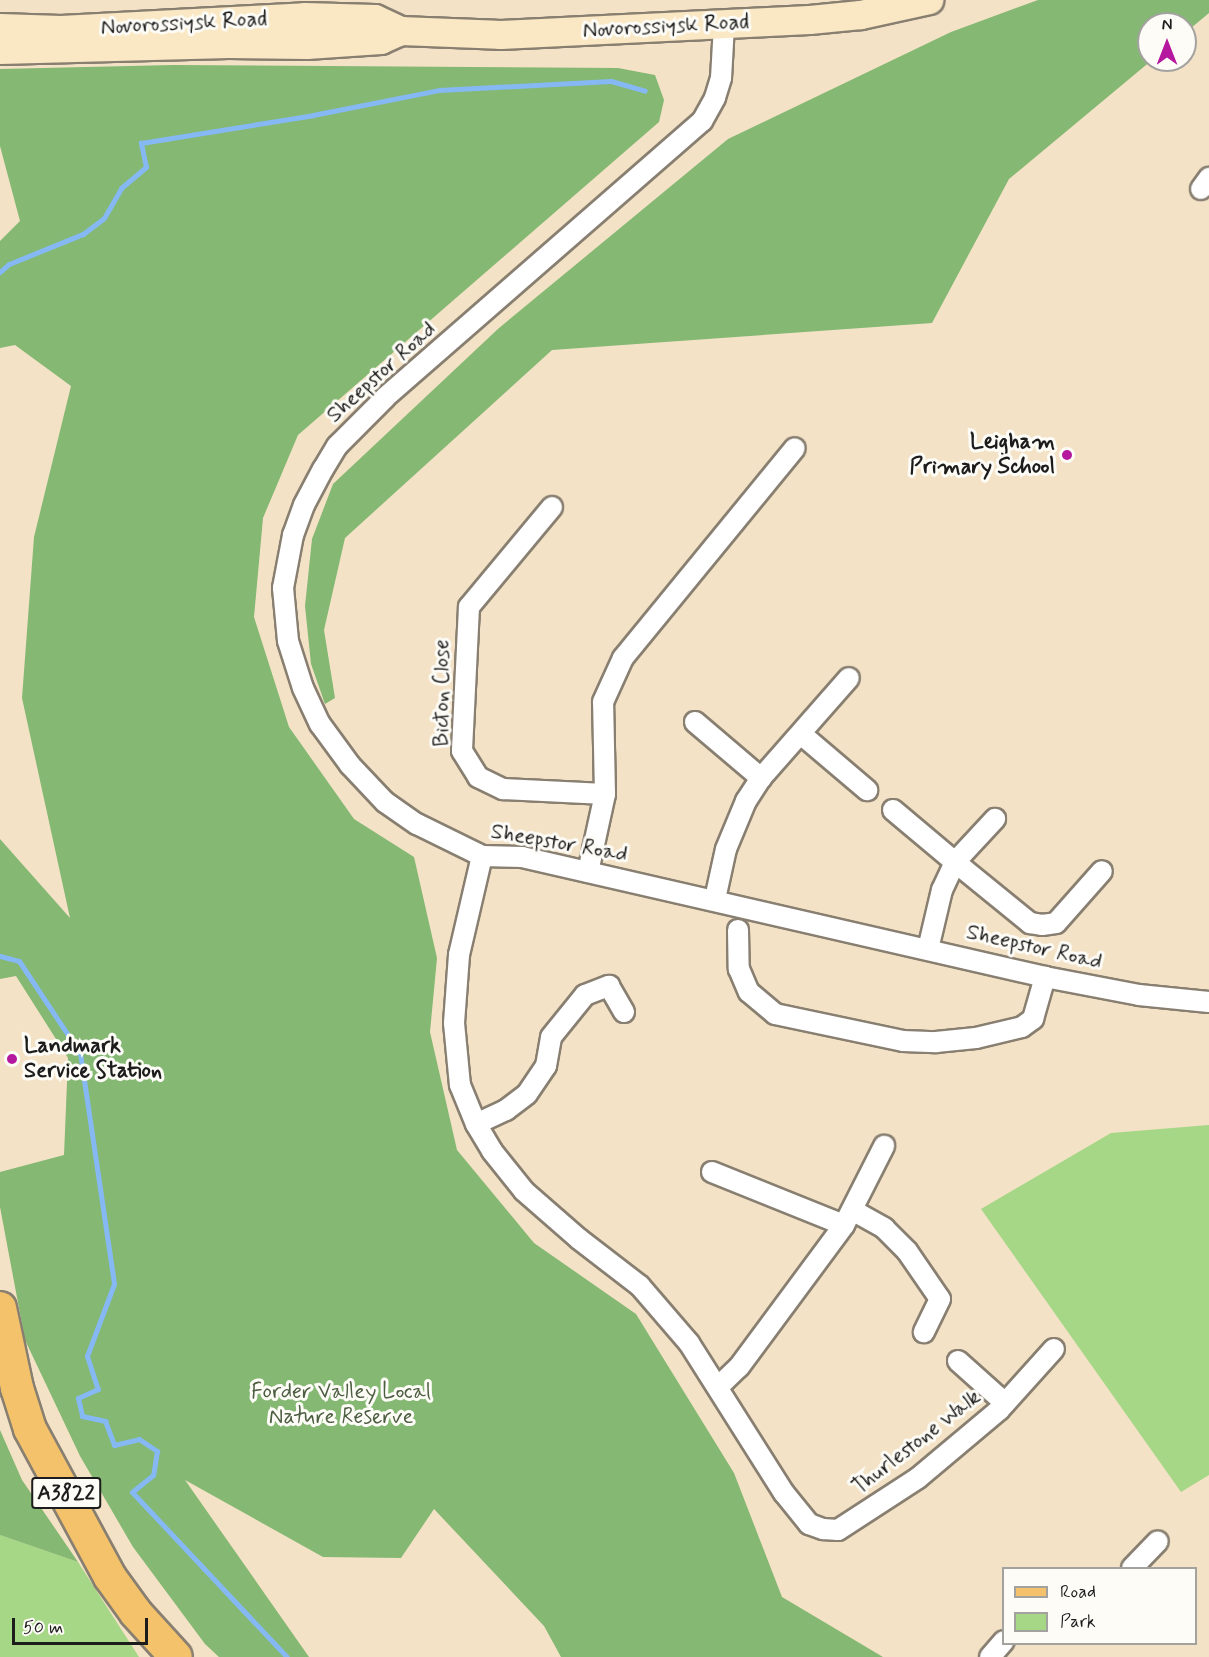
<!DOCTYPE html>
<style>
body{margin:0}
#map{position:relative;width:1209px;height:1657px;overflow:hidden;background:#f3e2c6;font-family:Mynerve,sans-serif}
div>[style]{position:absolute}
.green>*{inset:0;background:#a5d786}
.forest>*{inset:0;background:#84b873}
.stream>*{height:5px;margin:-2.5px;padding:0 2.5px;transform-origin:2.5px;border-radius:2.5px;background:#86b9f4}
.roads{filter:drop-shadow(2px 0 #887f71) drop-shadow(-2px 0 #887f71) drop-shadow(0 2px #887f71) drop-shadow(0 -2px #887f71)}
.street>*{height:20px;margin:-10px;padding:0 10px;transform-origin:10px;border-radius:10px;background:#fff}
.secondary>*{height:28px;margin:-14px;padding:0 14px;transform-origin:14px;border-radius:14px;background:#fae7c3}
.primary>*{height:32px;margin:-16px;padding:0 16px;transform-origin:16px;border-radius:16px;background:#f3c26a}
.dots>*{width:16px;height:16px;translate:-50% -50%;box-sizing:border-box;border:3px solid #fdfcf7;border-radius:50%}
span{translate:-50% -50%;white-space:nowrap;text-align:center;line-height:1.15;-webkit-text-stroke:6px #fdfcf7;paint-order:stroke}
.shield-label span{padding:2px 4px;background:#fdfcf7;border:2px solid;border-radius:4px;-webkit-text-stroke-width:0}
.shield-label{font-size:21px;color:#1c1c1c;font-weight:700}
.street-label{font-size:22px;color:#1c1c1c}
.poi-label{font-size:22px;color:#1c1c1c;font-weight:700}
.right{translate:-100% -50%;text-align:right}
.left{translate:0 -50%;text-align:left}
.park-label{font-size:22px;color:#4c5d41}
.legend{position:absolute;left:1002px;top:1567px;width:195px;height:78px;box-sizing:border-box;background:#fdfcf7;border:2px solid #a3a29f;margin:0;padding:8px 10px;list-style:none;font-size:18px;color:#1c1c1c}
.legend li{display:flex;align-items:center;gap:12px;height:30px}
.legend b{width:30px;border:2px solid #a3a29f}
.north{position:absolute;left:1137px;top:12px;width:60px;height:60px;box-sizing:border-box;background:#fdfcf7;border:2px solid #a3a29f;border-radius:50%;rotate:0deg;font-size:16px;font-weight:700;line-height:24px;text-align:center;color:#1c1c1c}
.north::after{content:'';display:block;margin:auto;width:21px;height:27px;background:#b5179e;clip-path:polygon(50% 0,100% 100%,50% 72%,0 100%)}
.scale{position:absolute;left:12px;top:1618px;width:136px;height:27px;box-sizing:border-box;border:3px solid #1c1c1c;border-top:0;padding-left:8px;font-size:18px;line-height:21px;white-space:nowrap;color:#1c1c1c;-webkit-text-stroke:4px #fdfcf7;paint-order:stroke}
</style>
<div id="map">
<div class="green">
<div style="clip-path:polygon(1209px 1125px,1209px 1475px,1181px 1492px,981px 1209px,1111px 1133px)"></div>
<div style="clip-path:polygon(0 1535px,78px 1562px,139px 1657px,0 1657px)"></div>
</div>
<div class="forest">
<div style="clip-path:polygon(1038px 0,1209px 0,1209px 13px,1185px 33px,1185px 24px,1149px 24px,1149px 60px,1152px 60px,1009px 179px,932px 323px,552px 350px,345px 538px,324px 630px,335px 698px,325px 704px,311px 664px,305px 606px,312px 539px,333px 484px,499px 328px,728px 139px,951px 32px)"></div>
<div style="clip-path:polygon(173px 65px,618px 68px,655px 75px,664px 100px,659px 122px,298px 435px,263px 518px,254px 617px,289px 727px,354px 819px,414px 857px,437px 958px,430px 1032px,457px 1150px,534px 1243px,636px 1314px,734px 1473px,782px 1597px,883px 1657px,561px 1657px,544px 1626px,434px 1509px,401px 1558px,323px 1557px,185px 1480px,309px 1657px,219px 1657px,205px 1644px,133px 1547px,80px 1456px,25px 1340px,0 1207px,0 1172px,64px 1155px,68px 1058px,16px 976px,0 979px,0 839px,70px 918px,22px 698px,34px 537px,71px 386px,15px 345px,0 348px,0 241px,20px 221px,0 146px,0 69px)"></div>
<div style="clip-path:polygon(0 1430px,22px 1480px,78px 1562px,0 1535px)"></div>
</div>
<div class="stream">
<div style="left:0;top:272px;width:12px;rotate:-42deg"></div>
<div style="left:9px;top:264px;width:80px;rotate:-22.1deg"></div>
<div style="left:83px;top:234px;width:26px;rotate:-37deg"></div>
<div style="left:104px;top:218px;width:34px;rotate:-60deg"></div>
<div style="left:121px;top:188px;width:33px;rotate:-40deg"></div>
<div style="left:146px;top:167px;width:25px;rotate:-102deg"></div>
<div style="left:141px;top:143px;width:174px;rotate:-9.2deg"></div>
<div style="left:313px;top:115px;width:128px;rotate:-11.2deg"></div>
<div style="left:439px;top:90px;width:172px;rotate:-3deg"></div>
<div style="left:611px;top:81px;width:35px;rotate:16deg"></div>
<div style="left:0;top:956px;width:20px;rotate:15deg"></div>
<div style="left:19px;top:961px;width:110px;rotate:56.5deg"></div>
<div style="left:80px;top:1053px;width:233px;rotate:81.6deg"></div>
<div style="left:114px;top:1284px;width:77px;rotate:110.6deg"></div>
<div style="left:87px;top:1356px;width:35px;rotate:72deg"></div>
<div style="left:98px;top:1389px;width:22px;rotate:156deg"></div>
<div style="left:78px;top:1398px;width:18px;rotate:77deg"></div>
<div style="left:82px;top:1416px;width:24px;rotate:12deg"></div>
<div style="left:105px;top:1421px;width:26px;rotate:69deg"></div>
<div style="left:114px;top:1445px;width:26px;rotate:-13deg"></div>
<div style="left:139px;top:1439px;width:22px;rotate:34deg"></div>
<div style="left:157px;top:1451px;width:24px;rotate:99deg"></div>
<div style="left:153px;top:1475px;width:27px;rotate:141deg"></div>
<div style="left:132px;top:1492px;width:226px;rotate:46.8deg"></div>
</div>
<div class="roads">
<div class="street">
<div style="left:724px;top:25px;width:53px;rotate:93.2deg"></div>
<div style="left:721px;top:78px;width:21px;rotate:107deg"></div>
<div style="left:715px;top:98px;width:26px;rotate:119deg"></div>
<div style="left:702px;top:121px;width:421px;rotate:138.9deg"></div>
<div style="left:385px;top:398px;width:68px;rotate:135deg"></div>
<div style="left:337px;top:446px;width:27px;rotate:121deg"></div>
<div style="left:323px;top:469px;width:41px;rotate:117.8deg"></div>
<div style="left:304px;top:505px;width:32px;rotate:110deg"></div>
<div style="left:293px;top:535px;width:54px;rotate:100.7deg"></div>
<div style="left:283px;top:588px;width:53px;rotate:84.6deg"></div>
<div style="left:288px;top:641px;width:49px;rotate:72.3deg"></div>
<div style="left:303px;top:688px;width:40px;rotate:65deg"></div>
<div style="left:320px;top:724px;width:51px;rotate:53.8deg"></div>
<div style="left:350px;top:765px;width:51px;rotate:46.6deg"></div>
<div style="left:385px;top:802px;width:39px;rotate:35deg"></div>
<div style="left:417px;top:824px;width:72px;rotate:26.2deg"></div>
<div style="left:482px;top:856px;width:40px;rotate:1.4deg"></div>
<div style="left:522px;top:857px;width:537px;rotate:12.92deg"></div>
<div style="left:1045px;top:977px;width:96px;rotate:10.8deg"></div>
<div style="left:1139px;top:995px;width:70px;rotate:5.7deg"></div>
<div style="left:1201px;top:189px;width:14px;rotate:-54deg"></div>
<div style="left:552px;top:507px;width:130px;rotate:129.7deg"></div>
<div style="left:469px;top:607px;width:144px;rotate:92.8deg"></div>
<div style="left:462px;top:751px;width:31px;rotate:58deg"></div>
<div style="left:478px;top:777px;width:28px;rotate:26deg"></div>
<div style="left:503px;top:789px;width:102px;rotate:2.8deg"></div>
<div style="left:695px;top:722px;width:87px;rotate:40.3deg"></div>
<div style="left:801px;top:734px;width:87px;rotate:40.3deg"></div>
<div style="left:893px;top:810px;width:81px;rotate:40deg"></div>
<div style="left:955px;top:862px;width:59px;rotate:-47.1deg"></div>
<div style="left:482px;top:856px;width:102px;rotate:103.1deg"></div>
<div style="left:459px;top:955px;width:68px;rotate:94.2deg"></div>
<div style="left:454px;top:1023px;width:62px;rotate:84.5deg"></div>
<div style="left:460px;top:1085px;width:42px;rotate:67.7deg"></div>
<div style="left:476px;top:1124px;width:31px;rotate:59deg"></div>
<div style="left:492px;top:1151px;width:51px;rotate:51.3deg"></div>
<div style="left:524px;top:1191px;width:73px;rotate:41.1deg"></div>
<div style="left:579px;top:1239px;width:77px;rotate:37.6deg"></div>
<div style="left:640px;top:1286px;width:75px;rotate:49.3deg"></div>
<div style="left:689px;top:1343px;width:178px;rotate:57.7deg"></div>
<div style="left:784px;top:1493px;width:40px;rotate:51deg"></div>
<div style="left:809px;top:1524px;width:15px;rotate:20deg"></div>
<div style="left:823px;top:1529px;width:15px;rotate:4deg"></div>
<div style="left:838px;top:1530px;width:95px;rotate:-33deg"></div>
<div style="left:918px;top:1478px;width:106px;rotate:-40deg"></div>
<div style="left:999px;top:1410px;width:82px;rotate:-48deg"></div>
<div style="left:588px;top:872px;width:80px;rotate:-77.7deg"></div>
<div style="left:605px;top:794px;width:92px;rotate:-91.2deg"></div>
<div style="left:603px;top:702px;width:48px;rotate:-65.6deg"></div>
<div style="left:623px;top:658px;width:271px;rotate:-50.7deg"></div>
<div style="left:715px;top:899px;width:51px;rotate:-77.6deg"></div>
<div style="left:726px;top:849px;width:52px;rotate:-67.4deg"></div>
<div style="left:746px;top:801px;width:27px;rotate:-57deg"></div>
<div style="left:761px;top:778px;width:133px;rotate:-48.7deg"></div>
<div style="left:738px;top:930px;width:39px;rotate:89deg"></div>
<div style="left:739px;top:969px;width:25px;rotate:67deg"></div>
<div style="left:749px;top:992px;width:34px;rotate:40deg"></div>
<div style="left:775px;top:1014px;width:131px;rotate:11.9deg"></div>
<div style="left:903px;top:1041px;width:33px;rotate:2deg"></div>
<div style="left:936px;top:1042px;width:40px;rotate:-5.7deg"></div>
<div style="left:976px;top:1038px;width:47px;rotate:-13.4deg"></div>
<div style="left:1022px;top:1027px;width:14px;rotate:-36deg"></div>
<div style="left:1033px;top:1019px;width:44px;rotate:-74.1deg"></div>
<div style="left:928px;top:949px;width:61px;rotate:-76.7deg"></div>
<div style="left:942px;top:890px;width:31px;rotate:-65deg"></div>
<div style="left:955px;top:862px;width:97px;rotate:39.1deg"></div>
<div style="left:1030px;top:923px;width:12px;rotate:9deg"></div>
<div style="left:1042px;top:925px;width:14px;rotate:-8deg"></div>
<div style="left:1056px;top:923px;width:69px;rotate:-48.5deg"></div>
<div style="left:476px;top:1124px;width:33px;rotate:-25deg"></div>
<div style="left:506px;top:1110px;width:26px;rotate:-37deg"></div>
<div style="left:527px;top:1094px;width:34px;rotate:-56deg"></div>
<div style="left:546px;top:1066px;width:29px;rotate:-80deg"></div>
<div style="left:551px;top:1037px;width:54px;rotate:-51deg"></div>
<div style="left:585px;top:995px;width:26px;rotate:-21deg"></div>
<div style="left:609px;top:986px;width:30px;rotate:60deg"></div>
<div style="left:712px;top:1172px;width:142px;rotate:21.9deg"></div>
<div style="left:852px;top:1210px;width:37px;rotate:29deg"></div>
<div style="left:884px;top:1228px;width:33px;rotate:45deg"></div>
<div style="left:907px;top:1251px;width:58px;rotate:55.5deg"></div>
<div style="left:940px;top:1299px;width:37px;rotate:116deg"></div>
<div style="left:958px;top:1361px;width:63px;rotate:41.8deg"></div>
<div style="left:718px;top:1387px;width:29px;rotate:-44deg"></div>
<div style="left:739px;top:1367px;width:177px;rotate:-53.5deg"></div>
<div style="left:844px;top:1225px;width:89px;rotate:-63.1deg"></div>
<div style="left:1132px;top:1568px;width:37px;rotate:-46deg"></div>
<div style="left:990px;top:1657px;width:21px;rotate:-49deg"></div>
</div>
<div class="secondary">
<div style="left:0;top:28px;width:61px;rotate:1.9deg"></div>
<div style="left:61px;top:30px;width:244px;rotate:-3deg"></div>
<div style="left:305px;top:17px;width:70px;rotate:1.6deg"></div>
<div style="left:375px;top:19px;width:29px;rotate:25deg"></div>
<div style="left:401px;top:31px;width:100px;rotate:2.3deg"></div>
<div style="left:501px;top:35px;width:309px;rotate:-2.8deg"></div>
<div style="left:810px;top:20px;width:51px;rotate:-5.6deg"></div>
<div style="left:861px;top:15px;width:70px;rotate:-12.4deg"></div>
<div style="left:0;top:50px;width:229px;rotate:-1.5deg"></div>
<div style="left:229px;top:44px;width:78px;rotate:0.7deg"></div>
<div style="left:307px;top:45px;width:74px;rotate:-3.9deg"></div>
<div style="left:381px;top:40px;width:22px;rotate:-24deg"></div>
</div>
<div class="primary">
<div style="left:0;top:1308px;width:82px;rotate:78deg"></div>
<div style="left:17px;top:1388px;width:43px;rotate:72.4deg"></div>
<div style="left:30px;top:1429px;width:168px;rotate:61.6deg"></div>
<div style="left:110px;top:1577px;width:44px;rotate:54.2deg"></div>
<div style="left:136px;top:1613px;width:59px;rotate:47.7deg"></div>
</div>
</div>
<div class="dots">
<div style="left:1067px;top:455px;background:#b5179e"></div>
<div style="left:12px;top:1059px;background:#b5179e"></div>
</div>
<div class="shield-label">
<span style="left:66px;top:1493px">A3822</span>
</div>
<div class="street-label">
<span style="left:184px;top:24px;rotate:-3deg">Novorossiysk Road</span>
<span style="left:666px;top:27px;rotate:-3deg">Novorossiysk Road</span>
<span style="left:382px;top:373px;rotate:-42deg">Sheepstor Road</span>
<span style="left:443px;top:693px;rotate:-90deg">Bicton Close</span>
<span style="left:559px;top:844px;rotate:10deg">Sheepstor Road</span>
<span style="left:1034px;top:948px;rotate:13deg">Sheepstor Road</span>
<span style="left:917px;top:1443px;rotate:-38deg">Thurlestone Walk</span>
</div>
<div class="poi-label">
<span class="right" style="left:1055px;top:455px">Leigham<br>Primary School</span>
<span class="left" style="left:24px;top:1059px">Landmark<br>Service Station</span>
</div>
<div class="park-label">
<span style="left:341px;top:1405px">Forder Valley Local<br>Nature Reserve</span>
</div>
<ul class="legend">
<li><b style="height:8px;background:#f3c26a"></b>Road</li>
<li><b style="height:16px;background:#a5d786"></b>Park</li>
</ul>
<div class="north">N</div>
<div class="scale">50 m</div>
</div>
